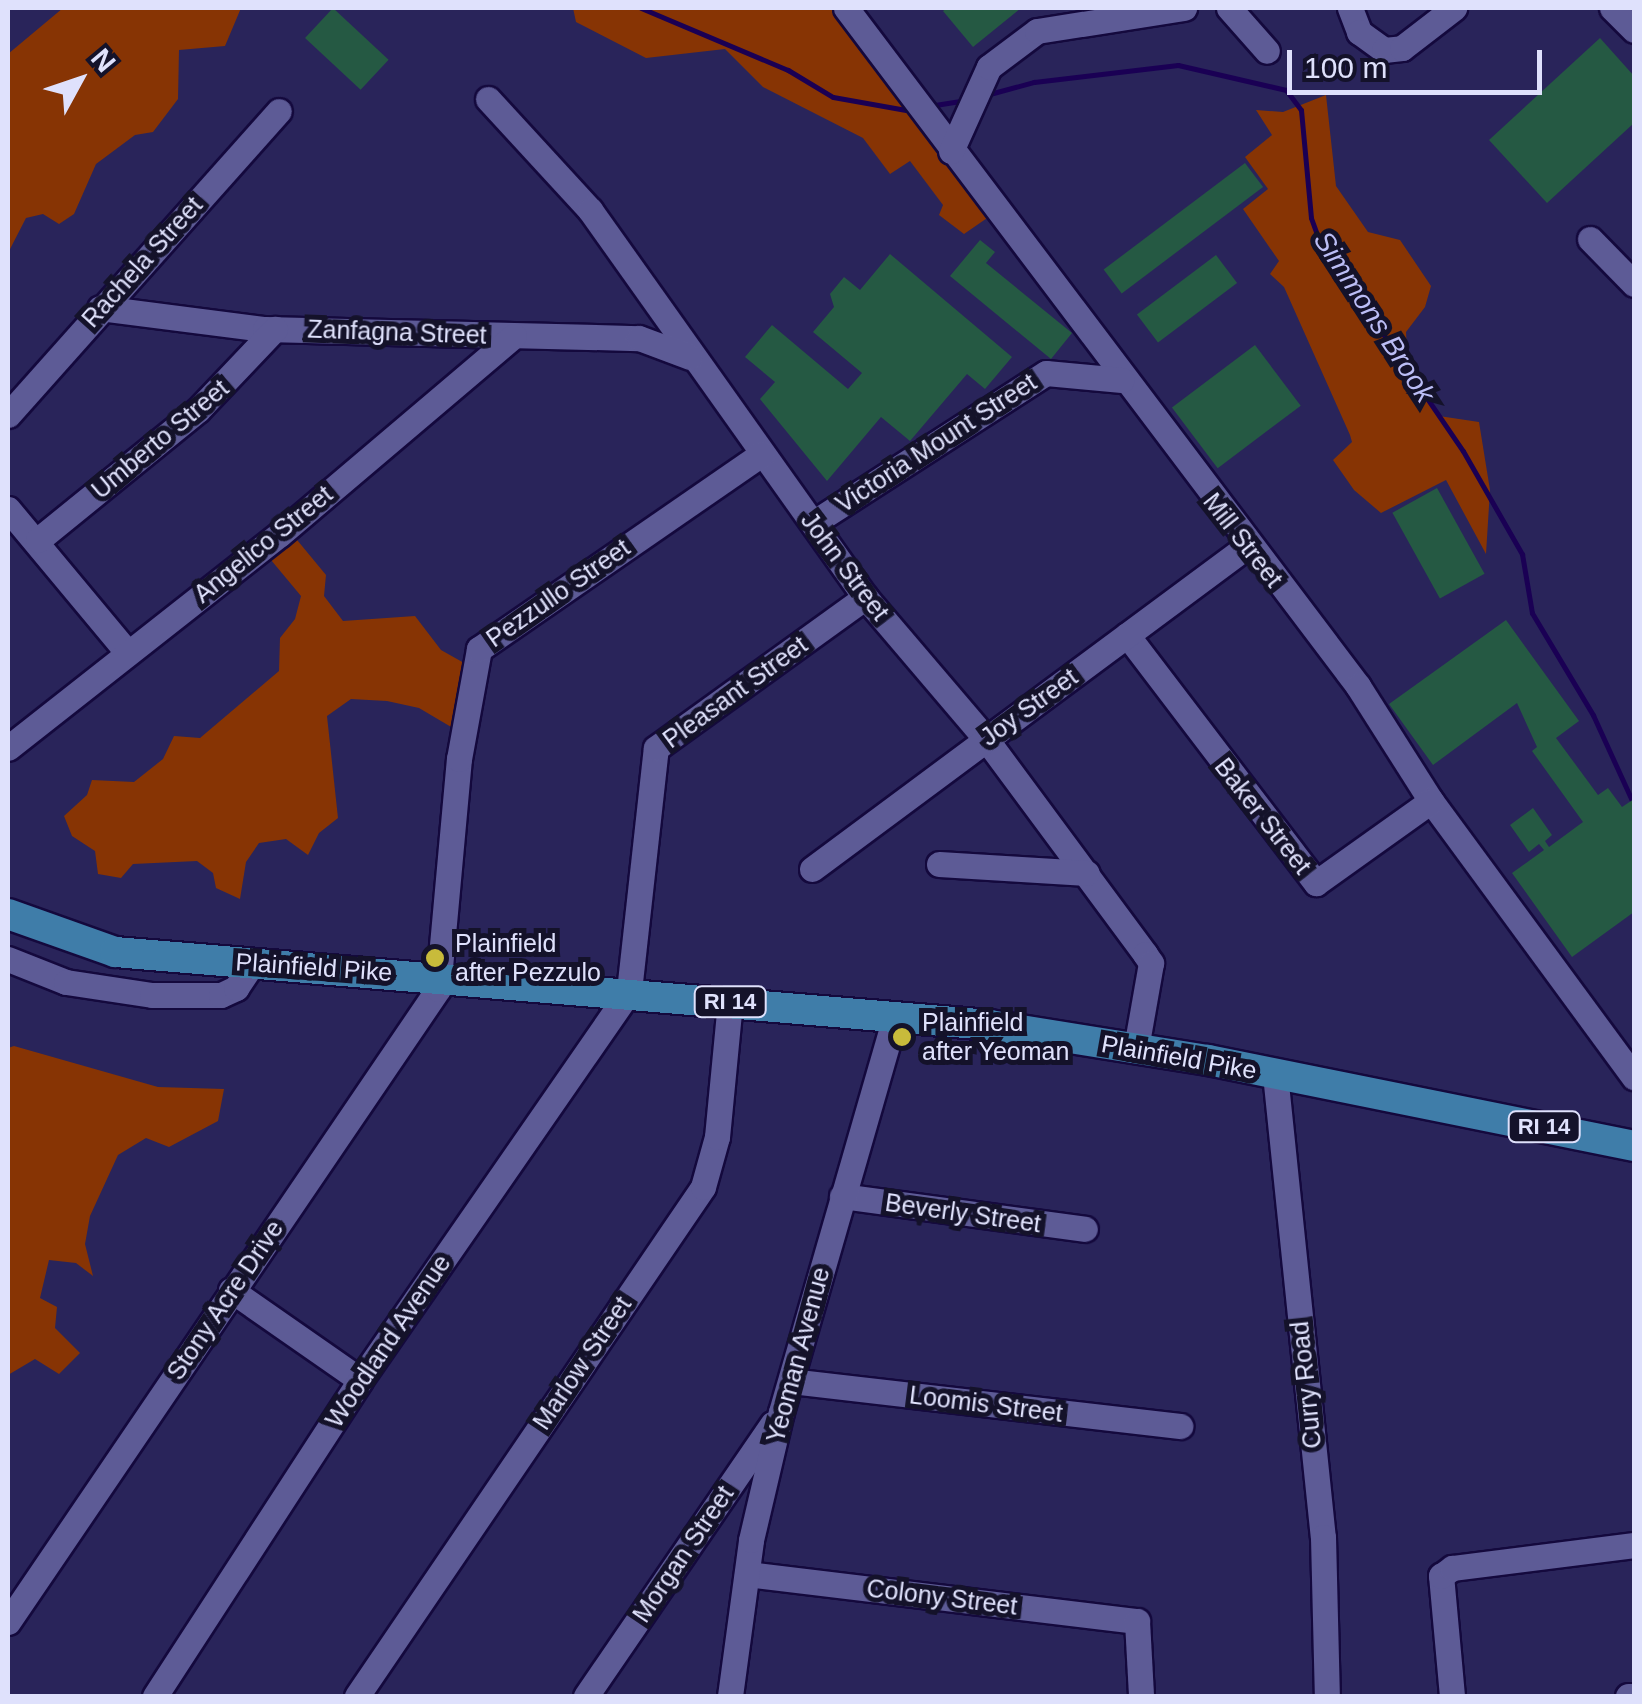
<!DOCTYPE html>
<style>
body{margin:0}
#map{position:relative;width:1642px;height:1704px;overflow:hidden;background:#29245a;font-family:Arial,sans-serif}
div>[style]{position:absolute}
.green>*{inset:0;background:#873404}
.stream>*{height:5px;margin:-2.5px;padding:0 2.5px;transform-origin:2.5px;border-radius:2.5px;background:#1a0054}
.building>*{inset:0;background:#255943;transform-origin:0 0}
.roads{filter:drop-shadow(2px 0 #14093d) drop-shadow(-2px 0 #14093d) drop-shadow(0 2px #14093d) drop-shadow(0 -2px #14093d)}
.minor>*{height:25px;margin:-12.5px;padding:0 12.5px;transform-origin:12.5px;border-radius:12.5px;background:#5d5b96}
.major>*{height:30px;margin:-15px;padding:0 15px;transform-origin:15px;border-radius:15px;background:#3f7da9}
.dots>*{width:28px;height:28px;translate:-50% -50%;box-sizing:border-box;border:5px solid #14122a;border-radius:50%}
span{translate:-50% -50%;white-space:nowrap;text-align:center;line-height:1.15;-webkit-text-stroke:10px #14122a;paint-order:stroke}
.shield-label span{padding:2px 8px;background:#14122a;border:2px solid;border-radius:8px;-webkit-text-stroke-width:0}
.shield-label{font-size:22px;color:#dfe1fc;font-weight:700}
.street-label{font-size:25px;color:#dfe1fc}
.poi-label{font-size:25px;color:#dfe1fc}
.left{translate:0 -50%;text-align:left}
.water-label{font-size:28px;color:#bbbdf5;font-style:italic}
.frame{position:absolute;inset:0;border:10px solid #dfe1fc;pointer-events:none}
.north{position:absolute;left:30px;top:30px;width:100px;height:100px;-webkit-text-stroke:8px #14122a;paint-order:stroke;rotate:50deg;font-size:28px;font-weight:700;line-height:40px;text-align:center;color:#dfe1fc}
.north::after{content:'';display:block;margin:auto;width:35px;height:45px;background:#dfe1fc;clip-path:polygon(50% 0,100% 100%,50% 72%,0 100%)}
.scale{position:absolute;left:1287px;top:50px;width:255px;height:45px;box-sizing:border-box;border:5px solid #dfe1fc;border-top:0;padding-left:12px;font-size:30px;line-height:35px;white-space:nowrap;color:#dfe1fc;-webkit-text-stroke:8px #14122a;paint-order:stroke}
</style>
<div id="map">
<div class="green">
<div style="clip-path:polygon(63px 8px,241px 8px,225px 46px,179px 50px,178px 99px,153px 132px,135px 135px,96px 164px,74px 214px,59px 224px,43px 214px,26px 218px,8px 253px,8px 54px)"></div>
<div style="clip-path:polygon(573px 8px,847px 8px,993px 214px,964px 234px,939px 215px,943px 205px,910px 161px,890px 174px,863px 138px,763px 87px,725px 49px,646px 58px,576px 22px)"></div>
<div style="clip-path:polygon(1326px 95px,1336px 186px,1368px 232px,1400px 240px,1431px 286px,1425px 307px,1406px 332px,1408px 371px,1439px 416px,1479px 422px,1490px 490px,1486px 554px,1446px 480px,1381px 513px,1354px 490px,1333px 460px,1352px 442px,1350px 435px,1284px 287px,1270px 274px,1279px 261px,1243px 209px,1268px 189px,1245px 157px,1272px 135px,1256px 110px,1283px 112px)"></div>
<div style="clip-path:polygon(288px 529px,326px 575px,324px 596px,343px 621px,415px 616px,441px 650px,473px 668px,463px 734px,419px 708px,387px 701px,351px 699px,327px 716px,338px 818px,319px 833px,308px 855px,286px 839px,259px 843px,246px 862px,240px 899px,216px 888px,213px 873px,197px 861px,133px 864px,121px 878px,98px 874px,95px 851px,72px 836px,64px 816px,87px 795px,92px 780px,134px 782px,163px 759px,174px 736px,200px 738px,279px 671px,280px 638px,295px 619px,301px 596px,261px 548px)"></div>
<div style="clip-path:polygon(14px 1046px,158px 1087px,224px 1089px,218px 1121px,169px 1147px,146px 1138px,118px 1155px,90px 1216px,85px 1244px,93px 1276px,76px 1263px,49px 1260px,40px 1298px,57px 1307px,55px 1328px,80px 1353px,59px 1374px,35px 1359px,8px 1375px,8px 1048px)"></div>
</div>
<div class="stream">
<div style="left:641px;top:8px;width:160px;rotate:22.9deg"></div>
<div style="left:788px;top:70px;width:52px;rotate:31deg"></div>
<div style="left:833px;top:97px;width:74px;rotate:10.1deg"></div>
<div style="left:986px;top:95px;width:50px;rotate:-15.2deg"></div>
<div style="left:1034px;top:82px;width:145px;rotate:-6.7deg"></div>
<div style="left:1178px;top:65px;width:111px;rotate:13deg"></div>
<div style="left:1286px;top:90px;width:25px;rotate:53deg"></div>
<div style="left:1301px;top:110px;width:108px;rotate:84.7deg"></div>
<div style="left:1311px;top:218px;width:23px;rotate:70deg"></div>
<div style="left:1319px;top:240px;width:255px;rotate:55.7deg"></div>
<div style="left:1463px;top:451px;width:119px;rotate:60.2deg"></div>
<div style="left:1522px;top:554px;width:60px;rotate:80.4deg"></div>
<div style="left:1532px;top:613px;width:119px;rotate:59.1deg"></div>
<div style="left:1593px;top:715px;width:99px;rotate:65.5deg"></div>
<div style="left:935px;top:105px;width:24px;rotate:-9deg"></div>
</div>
<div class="building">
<div style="left:333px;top:8px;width:76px;height:41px;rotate:43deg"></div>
<div style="clip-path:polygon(947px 8px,1021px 8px,973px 47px,943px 11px)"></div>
<div style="clip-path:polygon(1600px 38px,1634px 76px,1634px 123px,1547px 203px,1489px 140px)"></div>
<div style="left:1245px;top:163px;width:30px;height:177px;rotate:53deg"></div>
<div style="clip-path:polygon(980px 240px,995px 252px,986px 263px,1072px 333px,1051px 359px,950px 276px)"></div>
<div style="clip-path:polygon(890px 254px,1012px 357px,985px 389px,967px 374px,910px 441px,881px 417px,827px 481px,760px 399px,775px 382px,745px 357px,772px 325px,848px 389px,862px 373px,813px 332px,834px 307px,830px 294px,844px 277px,860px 290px)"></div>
<div style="left:1216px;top:255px;width:35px;height:99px;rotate:53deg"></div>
<div style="left:1255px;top:345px;width:76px;height:104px;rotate:53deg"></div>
<div style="left:1437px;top:488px;width:98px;height:51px;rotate:61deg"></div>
<div style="clip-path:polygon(1506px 620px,1579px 721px,1556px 738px,1598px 795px,1608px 788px,1622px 807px,1634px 799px,1634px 912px,1572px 957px,1512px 873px,1544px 850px,1539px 844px,1529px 852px,1510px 825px,1533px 808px,1552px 835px,1545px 841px,1549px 847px,1583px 822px,1532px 751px,1537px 747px,1517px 703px,1433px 765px,1389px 704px)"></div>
</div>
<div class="roads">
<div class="minor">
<div style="left:846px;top:8px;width:850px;rotate:52.94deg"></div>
<div style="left:1358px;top:686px;width:136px;rotate:57.6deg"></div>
<div style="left:1431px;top:801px;width:343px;rotate:53.7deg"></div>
<div style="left:1229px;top:8px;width:57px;rotate:48.5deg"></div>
<div style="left:1350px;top:8px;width:26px;rotate:69deg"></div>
<div style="left:1359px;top:32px;width:31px;rotate:36deg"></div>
<div style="left:1384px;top:50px;width:18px;rotate:-6deg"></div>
<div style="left:1402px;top:48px;width:66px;rotate:-37.6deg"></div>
<div style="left:1612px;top:8px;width:31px;rotate:45deg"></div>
<div style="left:488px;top:99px;width:151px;rotate:47.4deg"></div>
<div style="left:590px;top:210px;width:475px;rotate:54.6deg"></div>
<div style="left:865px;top:597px;width:187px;rotate:49.6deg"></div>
<div style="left:986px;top:739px;width:267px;rotate:53.5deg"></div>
<div style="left:1145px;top:954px;width:11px;rotate:56deg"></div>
<div style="left:1151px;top:963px;width:86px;rotate:100deg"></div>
<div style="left:951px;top:151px;width:92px;rotate:-65.7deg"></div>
<div style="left:989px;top:67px;width:60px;rotate:-36.9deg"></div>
<div style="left:1037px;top:31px;width:149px;rotate:-8.9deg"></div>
<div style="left:1590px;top:239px;width:63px;rotate:45.6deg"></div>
<div style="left:100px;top:308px;width:166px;rotate:7.3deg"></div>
<div style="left:265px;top:329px;width:374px;rotate:1.4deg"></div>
<div style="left:639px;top:338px;width:54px;rotate:20.4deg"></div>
<div style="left:8px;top:415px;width:407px;rotate:-48.3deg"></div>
<div style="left:8px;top:509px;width:186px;rotate:50.2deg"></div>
<div style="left:813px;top:523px;width:277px;rotate:-32.8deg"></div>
<div style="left:1046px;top:373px;width:76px;rotate:5.3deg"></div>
<div style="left:38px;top:540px;width:206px;rotate:-39.1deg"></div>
<div style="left:198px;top:410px;width:112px;rotate:-46.5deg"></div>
<div style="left:1127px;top:635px;width:312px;rotate:52.7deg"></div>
<div style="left:1316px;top:883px;width:141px;rotate:-35.5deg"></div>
<div style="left:8px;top:748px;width:345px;rotate:-38.2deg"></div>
<div style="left:279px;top:535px;width:308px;rotate:-40.3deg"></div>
<div style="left:939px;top:864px;width:148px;rotate:3.5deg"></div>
<div style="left:812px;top:869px;width:542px;rotate:-36.59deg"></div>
<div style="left:8px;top:959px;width:62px;rotate:21.6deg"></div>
<div style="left:66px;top:982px;width:87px;rotate:8.6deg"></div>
<div style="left:152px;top:995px;width:69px"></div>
<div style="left:221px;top:995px;width:17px;rotate:-25deg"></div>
<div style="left:236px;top:988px;width:30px;rotate:-56deg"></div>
<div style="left:1275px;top:1074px;width:465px;rotate:84.1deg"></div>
<div style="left:1323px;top:1537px;width:159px;rotate:88.6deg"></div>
<div style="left:842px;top:1196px;width:245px;rotate:7.7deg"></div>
<div style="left:231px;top:1290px;width:157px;rotate:34.9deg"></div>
<div style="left:791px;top:1381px;width:392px;rotate:6.6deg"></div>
<div style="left:747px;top:1574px;width:393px;rotate:6.9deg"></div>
<div style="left:1137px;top:1621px;width:75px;rotate:86.9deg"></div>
<div style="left:8px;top:1622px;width:765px;rotate:-55.81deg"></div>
<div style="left:438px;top:989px;width:231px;rotate:-84.8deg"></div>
<div style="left:459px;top:759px;width:112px;rotate:-79.7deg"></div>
<div style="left:479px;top:649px;width:344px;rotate:-34.6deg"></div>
<div style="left:155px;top:1696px;width:377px;rotate:-57deg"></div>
<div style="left:360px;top:1380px;width:473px;rotate:-55.3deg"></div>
<div style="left:629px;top:991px;width:244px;rotate:-83.7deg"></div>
<div style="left:656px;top:748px;width:258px;rotate:-35.8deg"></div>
<div style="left:357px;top:1696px;width:615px;rotate:-55.79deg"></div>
<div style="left:703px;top:1187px;width:52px;rotate:-74.4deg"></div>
<div style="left:717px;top:1137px;width:136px;rotate:-84.5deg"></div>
<div style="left:586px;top:1696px;width:330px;rotate:-55.6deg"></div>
<div style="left:730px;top:1696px;width:157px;rotate:-82.3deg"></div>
<div style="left:751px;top:1540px;width:131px;rotate:-76.8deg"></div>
<div style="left:781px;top:1412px;width:408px;rotate:-73.9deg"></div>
<div style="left:1452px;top:1696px;width:121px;rotate:-95.2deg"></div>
<div style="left:1441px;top:1576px;width:14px;rotate:-36deg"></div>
<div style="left:1452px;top:1568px;width:183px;rotate:-7.2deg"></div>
<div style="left:1628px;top:1696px;width:6px"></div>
</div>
<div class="major">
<div style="left:8px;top:914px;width:114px;rotate:19.6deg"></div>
<div style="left:115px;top:952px;width:877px;rotate:4.77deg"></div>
<div style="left:989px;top:1025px;width:222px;rotate:9.1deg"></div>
<div style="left:1208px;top:1060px;width:435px;rotate:11.4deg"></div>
</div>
</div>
<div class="dots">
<div style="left:435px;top:958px;background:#c8bb3b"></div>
<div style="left:902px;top:1037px;background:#c8bb3b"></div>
</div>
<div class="shield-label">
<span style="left:730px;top:1002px">RI 14</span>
<span style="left:1544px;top:1127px">RI 14</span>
</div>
<div class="street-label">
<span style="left:142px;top:262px;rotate:-48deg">Rachela Street</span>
<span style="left:397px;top:332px;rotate:2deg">Zanfagna Street</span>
<span style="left:160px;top:439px;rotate:-40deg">Umberto Street</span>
<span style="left:936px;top:443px;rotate:-33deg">Victoria Mount Street</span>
<span style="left:1243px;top:540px;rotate:52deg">Mill Street</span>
<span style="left:263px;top:544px;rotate:-39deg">Angelico Street</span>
<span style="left:845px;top:566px;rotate:53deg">John Street</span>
<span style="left:558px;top:593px;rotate:-35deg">Pezzullo Street</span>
<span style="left:735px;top:692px;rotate:-36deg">Pleasant Street</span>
<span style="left:1029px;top:707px;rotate:-36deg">Joy Street</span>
<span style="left:1263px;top:816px;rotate:52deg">Baker Street</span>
<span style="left:314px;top:967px;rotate:4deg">Plainfield Pike</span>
<span style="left:1179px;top:1057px;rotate:10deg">Plainfield Pike</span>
<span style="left:963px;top:1213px;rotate:8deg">Beverly Street</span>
<span style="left:225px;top:1300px;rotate:-56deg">Stony Acre Drive</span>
<span style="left:388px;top:1341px;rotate:-56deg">Woodland Avenue</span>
<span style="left:798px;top:1355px;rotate:-75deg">Yeoman Avenue</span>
<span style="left:582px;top:1363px;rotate:-56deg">Marlow Street</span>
<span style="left:1306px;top:1385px;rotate:-96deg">Curry Road</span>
<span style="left:986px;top:1404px;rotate:7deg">Loomis Street</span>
<span style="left:683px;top:1554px;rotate:-56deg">Morgan Street</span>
<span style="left:942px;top:1597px;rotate:7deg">Colony Street</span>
</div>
<div class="poi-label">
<span class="left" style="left:455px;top:958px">Plainfield<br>after Pezzulo</span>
<span class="left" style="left:922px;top:1037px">Plainfield<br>after Yeoman</span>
</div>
<div class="water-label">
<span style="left:1374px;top:317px;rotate:57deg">Simmons Brook</span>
</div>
<div class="frame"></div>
<div class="north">N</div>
<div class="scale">100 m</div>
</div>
